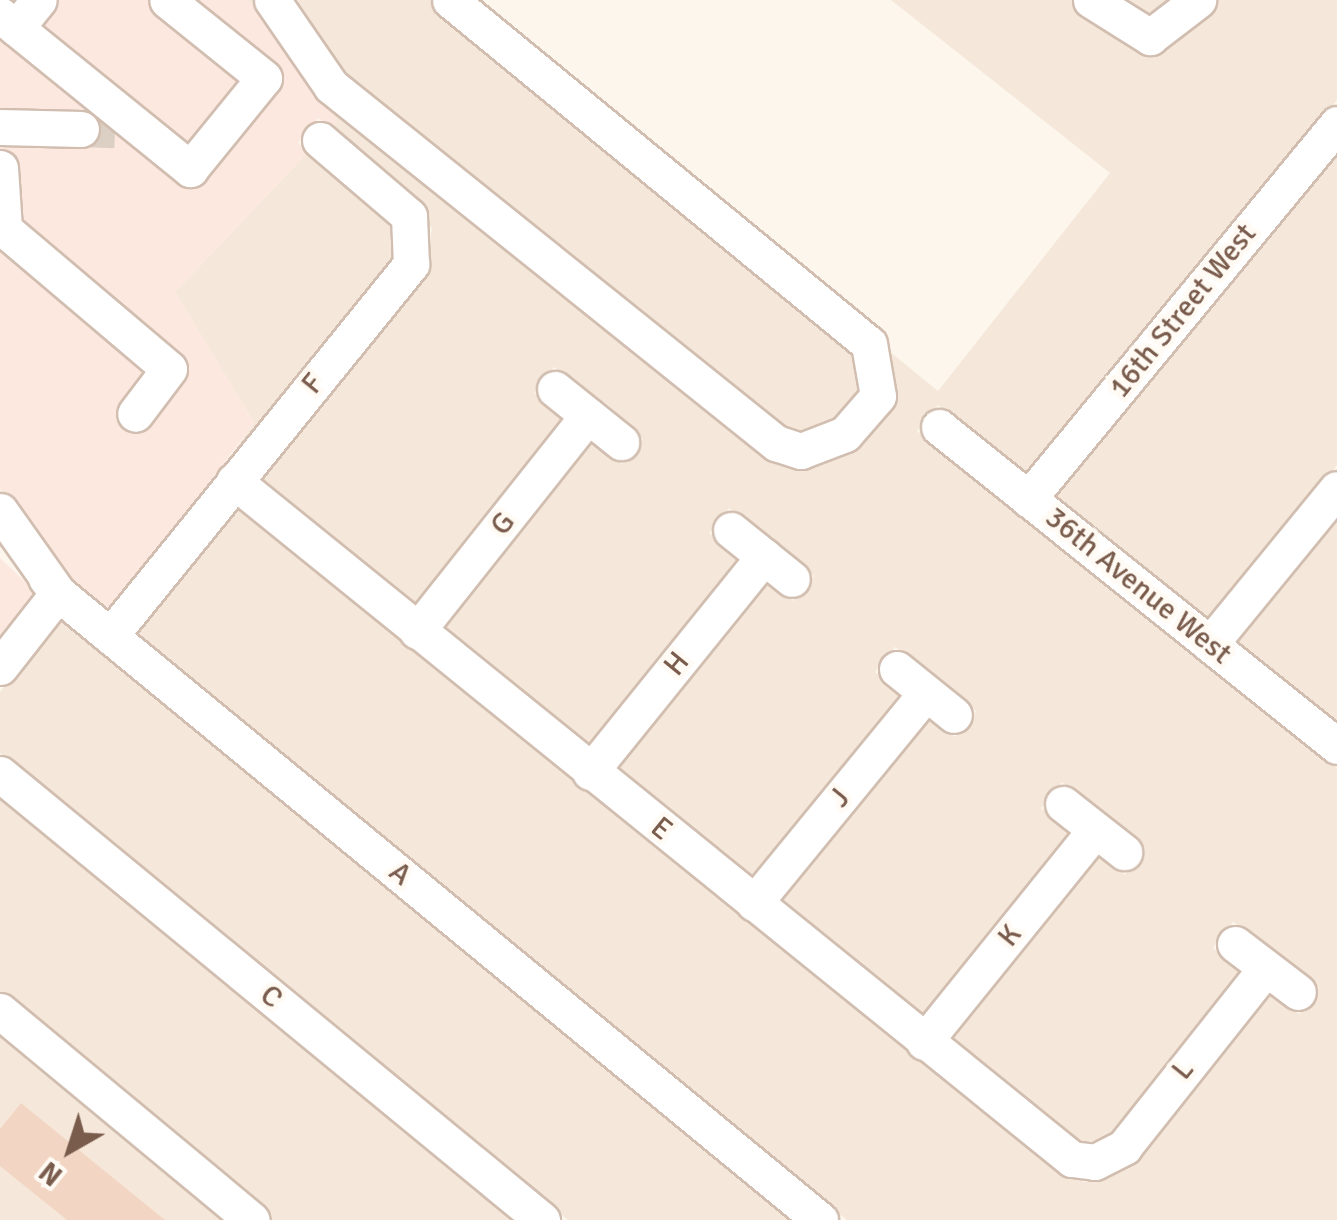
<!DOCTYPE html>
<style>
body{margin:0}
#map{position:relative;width:1337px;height:1220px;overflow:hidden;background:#fdf6ec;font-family:Signika,sans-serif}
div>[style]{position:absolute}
.residential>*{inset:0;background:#f5e8da}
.commercial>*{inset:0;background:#fde8e0}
.building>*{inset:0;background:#f3d5c3}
.minor-tunnel>*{height:35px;margin-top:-17.5px;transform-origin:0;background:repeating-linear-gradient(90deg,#dcd0c4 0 35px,transparent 0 53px)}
.roads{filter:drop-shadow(2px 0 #d1beb0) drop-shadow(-2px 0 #d1beb0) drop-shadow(0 2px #d1beb0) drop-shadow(0 -2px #d1beb0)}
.minor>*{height:35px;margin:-17.5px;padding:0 17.5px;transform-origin:17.5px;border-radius:17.5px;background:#fff}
span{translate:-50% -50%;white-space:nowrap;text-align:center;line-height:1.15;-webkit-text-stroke:9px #fffaf3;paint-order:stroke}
.street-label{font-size:30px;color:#7a5c4d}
.north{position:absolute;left:20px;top:1100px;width:100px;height:100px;-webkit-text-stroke:8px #fffaf3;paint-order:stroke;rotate:219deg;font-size:28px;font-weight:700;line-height:40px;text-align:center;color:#7a5c4d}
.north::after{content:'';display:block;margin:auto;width:35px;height:45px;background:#7a5c4d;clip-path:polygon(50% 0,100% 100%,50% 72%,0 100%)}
</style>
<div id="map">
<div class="residential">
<div style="clip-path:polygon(247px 0,459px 0,938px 391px,1110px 173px,891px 0,1337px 0,1337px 100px,1027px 477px,938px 405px,917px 431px,1337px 768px,1337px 1220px,847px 1220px,133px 632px,235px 504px,1083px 1182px,1108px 1179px,1133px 1158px,1267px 990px,1299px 1014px,1319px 988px,1233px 922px,1213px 948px,1243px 972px,1112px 1136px,1080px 1144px,947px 1038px,1096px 852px,1125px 875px,1145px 848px,1062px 782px,1041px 808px,1073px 833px,923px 1020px,776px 899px,927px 715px,955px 737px,976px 711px,895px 647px,875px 672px,904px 696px,753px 880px,613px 768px,765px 579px,793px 601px,814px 576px,786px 552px,729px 508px,709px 533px,742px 560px,589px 749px,439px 628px,591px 439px,622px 464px,643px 439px,608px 405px,554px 367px,534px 393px,568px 420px,416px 609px,257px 478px,423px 273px,432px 229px,411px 195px,331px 128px,291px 57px,297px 46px)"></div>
<div style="clip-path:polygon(1337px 148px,1337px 465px,1209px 621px,1051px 495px)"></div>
<div style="clip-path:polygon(308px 152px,396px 226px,397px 257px,187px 516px,254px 423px,175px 292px)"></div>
<div style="clip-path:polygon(1337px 512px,1337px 724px,1233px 640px)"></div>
<div style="clip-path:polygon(60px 616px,794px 1220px,568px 1220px,0 753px,0 692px)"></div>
<div style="clip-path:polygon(0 796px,515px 1220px,0 1220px)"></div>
</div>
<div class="commercial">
<div style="clip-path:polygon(0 0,247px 0,297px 46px,291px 57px,338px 121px,331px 128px,318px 118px,298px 143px,308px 152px,175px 292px,254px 423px,112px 611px,71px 581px,0 489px)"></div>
<div style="clip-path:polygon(0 558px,38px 594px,0 643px)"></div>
</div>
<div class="building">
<div style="clip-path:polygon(21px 1103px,165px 1220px,67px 1220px,0 1166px,0 1129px)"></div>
</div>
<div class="minor-tunnel">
<div style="left:81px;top:129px;width:34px;rotate:2deg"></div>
</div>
<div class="roads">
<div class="minor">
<div style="left:272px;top:0;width:104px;rotate:55.5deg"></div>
<div style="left:331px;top:86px;width:571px;rotate:38.74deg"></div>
<div style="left:776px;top:443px;width:26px;rotate:18deg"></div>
<div style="left:801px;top:451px;width:47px;rotate:-21.1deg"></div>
<div style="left:845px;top:434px;width:50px;rotate:-49deg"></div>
<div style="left:878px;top:396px;width:53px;rotate:-99.8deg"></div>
<div style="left:869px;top:344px;width:542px;rotate:-140.61deg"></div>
<div style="left:1091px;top:0;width:70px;rotate:32.1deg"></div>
<div style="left:1150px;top:37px;width:61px;rotate:-37.6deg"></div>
<div style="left:0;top:15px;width:245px;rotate:39deg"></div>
<div style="left:190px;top:169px;width:117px;rotate:-50.9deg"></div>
<div style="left:264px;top:78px;width:124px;rotate:-141.2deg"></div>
<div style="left:16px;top:28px;width:36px;rotate:-51deg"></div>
<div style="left:0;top:127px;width:81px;rotate:1.4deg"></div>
<div style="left:0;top:168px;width:61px;rotate:86.2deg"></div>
<div style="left:4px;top:229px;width:216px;rotate:40.3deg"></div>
<div style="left:169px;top:369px;width:56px;rotate:127.1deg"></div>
<div style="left:555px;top:389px;width:85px;rotate:38.8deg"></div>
<div style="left:939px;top:427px;width:510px;rotate:38.71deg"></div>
<div style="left:234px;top:481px;width:1078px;rotate:38.98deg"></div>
<div style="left:1072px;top:1159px;width:23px;rotate:7deg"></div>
<div style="left:1095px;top:1162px;width:33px;rotate:-27deg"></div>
<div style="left:1124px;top:1147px;width:228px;rotate:-51.6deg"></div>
<div style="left:1028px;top:499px;width:486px;rotate:-50.5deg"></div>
<div style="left:0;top:511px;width:100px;rotate:54.7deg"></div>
<div style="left:58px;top:593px;width:987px;rotate:39.45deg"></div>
<div style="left:731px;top:530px;width:78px;rotate:38.8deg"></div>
<div style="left:417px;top:631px;width:275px;rotate:-51.6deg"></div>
<div style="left:110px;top:636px;width:479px;rotate:-51deg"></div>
<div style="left:411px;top:264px;width:48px;rotate:-92.4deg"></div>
<div style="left:409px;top:216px;width:117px;rotate:-139.5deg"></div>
<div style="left:1210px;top:644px;width:200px;rotate:-50.7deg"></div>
<div style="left:0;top:667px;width:94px;rotate:-51.9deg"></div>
<div style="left:58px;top:593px;width:19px;rotate:-129deg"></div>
<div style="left:897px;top:669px;width:73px;rotate:38.9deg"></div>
<div style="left:590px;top:772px;width:277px;rotate:-51.1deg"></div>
<div style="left:0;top:774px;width:702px;rotate:39.45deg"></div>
<div style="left:1063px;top:804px;width:78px;rotate:38.2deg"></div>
<div style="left:754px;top:903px;width:271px;rotate:-50.7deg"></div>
<div style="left:1235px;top:944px;width:79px;rotate:37.3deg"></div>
<div style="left:0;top:1011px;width:327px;rotate:39.7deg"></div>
<div style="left:924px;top:1042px;width:272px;rotate:-51.1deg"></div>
</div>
</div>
<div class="street-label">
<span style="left:1183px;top:311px;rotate:-51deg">16th Street West</span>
<span style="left:313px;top:384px;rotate:-51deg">F</span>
<span style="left:503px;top:524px;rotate:-51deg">G</span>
<span style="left:1138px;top:586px;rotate:39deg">36th Avenue West</span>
<span style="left:677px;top:664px;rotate:-51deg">H</span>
<span style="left:840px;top:798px;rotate:-51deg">J</span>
<span style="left:661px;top:829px;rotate:39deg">E</span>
<span style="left:400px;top:874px;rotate:39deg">A</span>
<span style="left:1010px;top:936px;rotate:-51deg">K</span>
<span style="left:271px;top:997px;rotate:39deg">C</span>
<span style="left:1183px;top:1070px;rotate:-51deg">L</span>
</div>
<div class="north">N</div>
</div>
